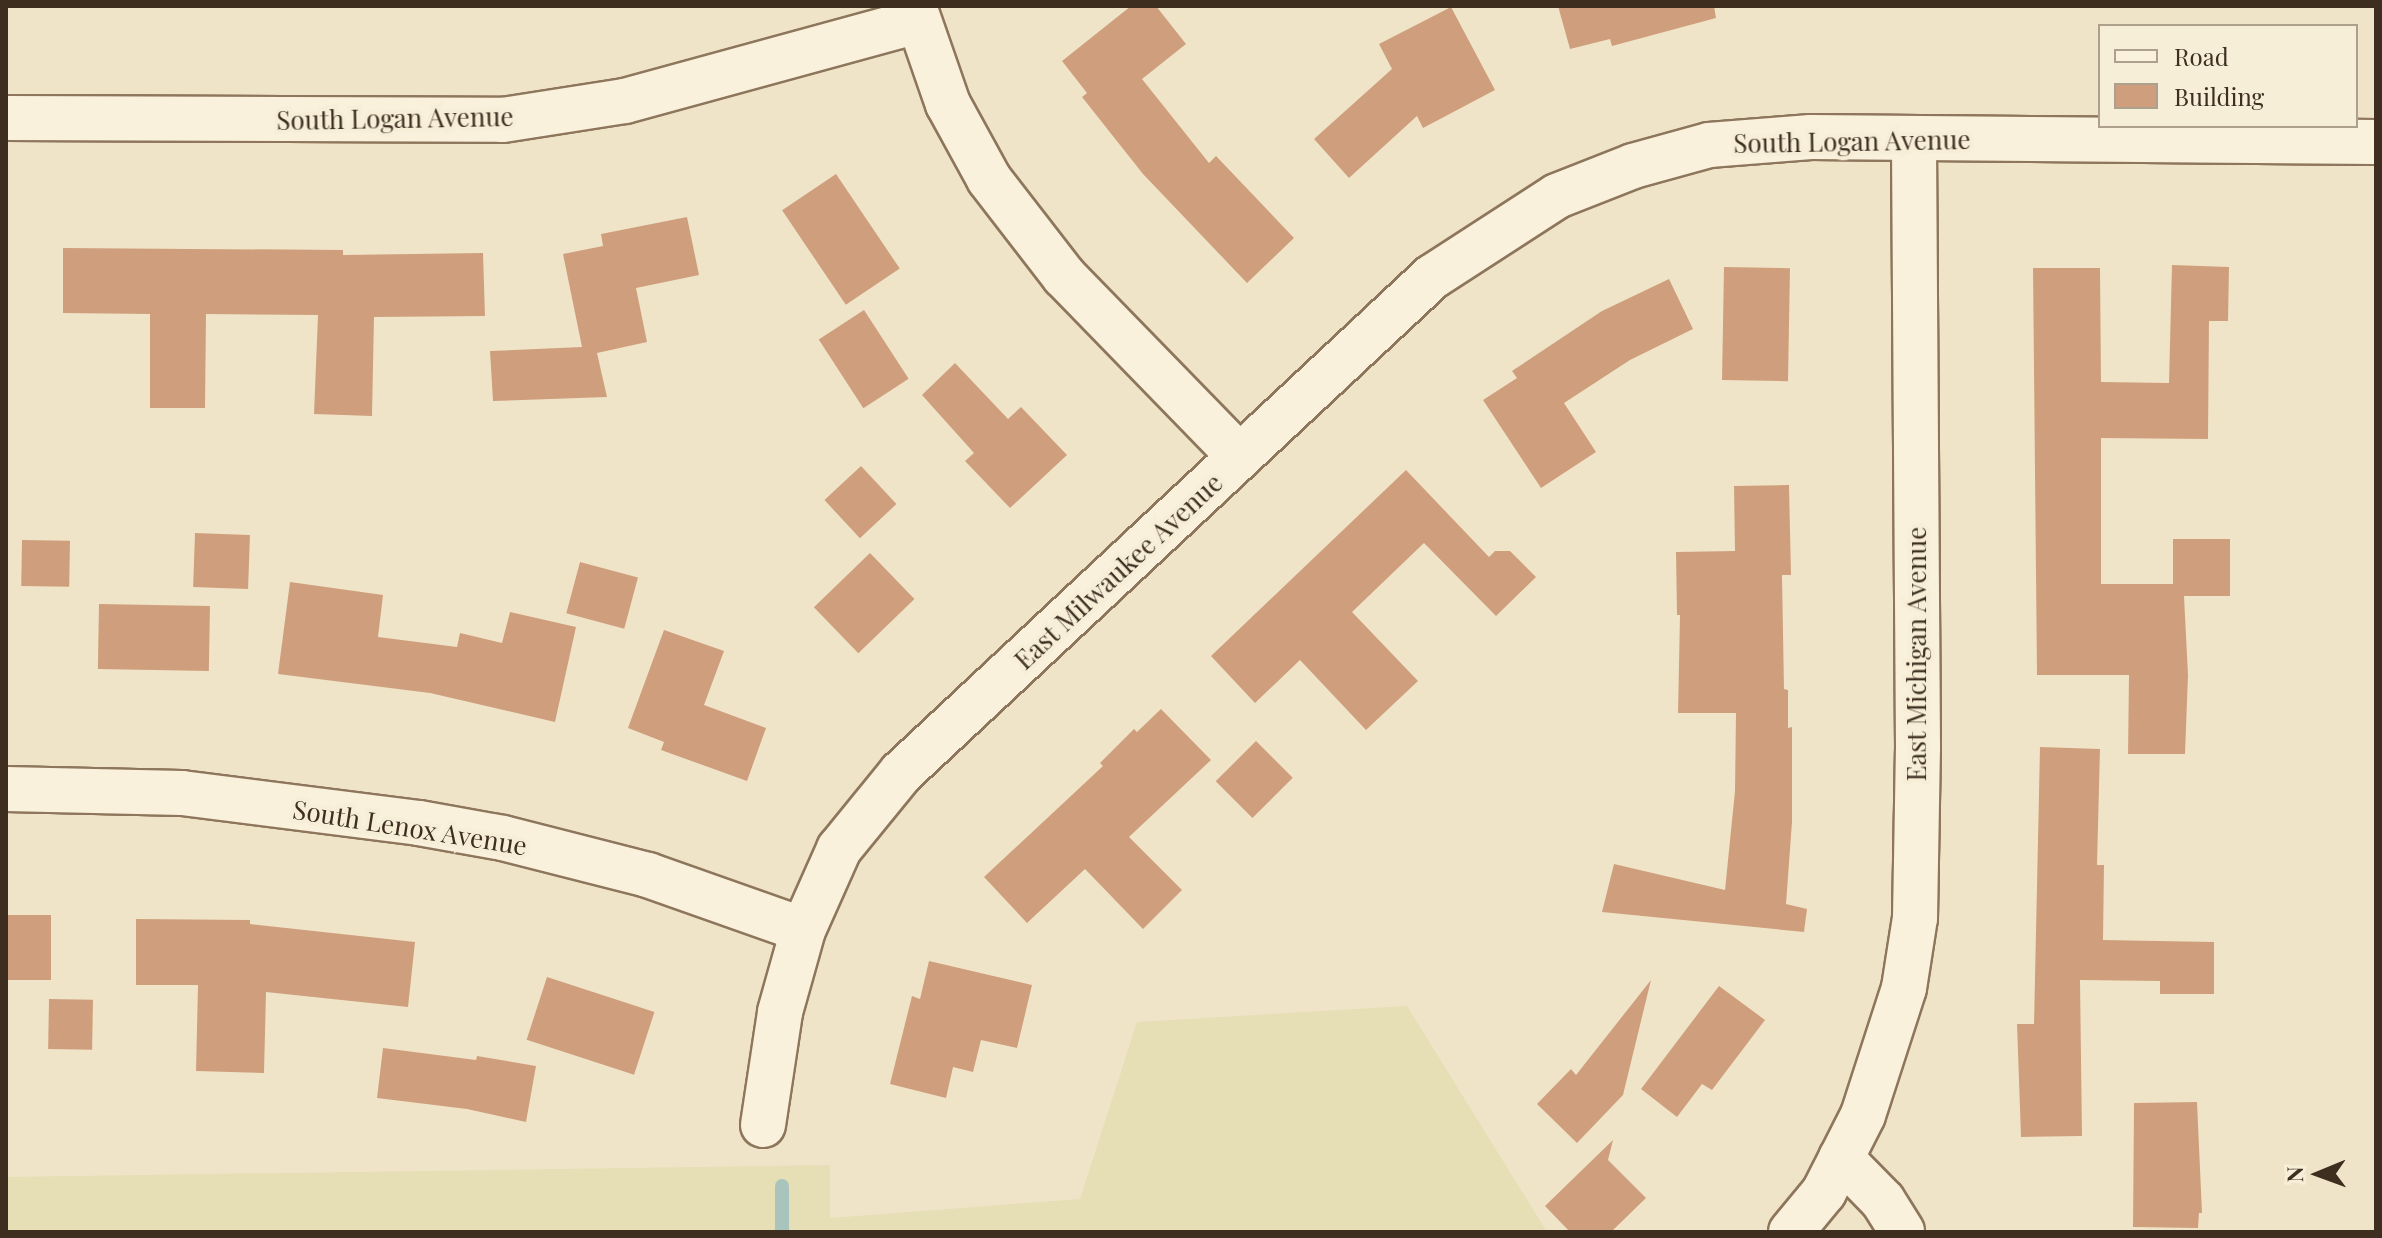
<!DOCTYPE html>
<style>
body{margin:0}
#map{position:relative;width:2382px;height:1238px;overflow:hidden;background:#f0e4c8;font-family:"Playfair Display",serif}
div>[style]{position:absolute}
.farmland>*{inset:0;background:#e6deb5}
.stream>*{height:14px;margin:-7px;padding:0 7px;transform-origin:7px;border-radius:7px;background:#a9c4bc}
.building>*{inset:0;background:#cf9f7d;transform-origin:0 0}
.roads{filter:drop-shadow(2px 0 #8d765c) drop-shadow(-2px 0 #8d765c) drop-shadow(0 2px #8d765c) drop-shadow(0 -2px #8d765c)}
.minor>*{height:44px;margin:-22px;padding:0 22px;transform-origin:22px;border-radius:22px;background:#faf1dc}
span{translate:-50% -50%;white-space:nowrap;text-align:center;line-height:1.15;-webkit-text-stroke:8px #f7eed8;paint-order:stroke}
.street-label{font-size:26px;color:#3d2e20}
.frame{position:absolute;inset:0;border:8px solid #3d2e20;pointer-events:none}
.legend{position:absolute;left:2098px;top:24px;width:260px;height:104px;box-sizing:border-box;background:#f7eed8;border:2px solid #ada18e;margin:0;padding:10px 14px;list-style:none;font-size:24px;color:#3d2e20}
.legend li{display:flex;align-items:center;gap:16px;height:40px}
.legend b{width:40px;border:2px solid #ada18e}
.north{position:absolute;left:2278px;top:1134px;width:80px;height:80px;-webkit-text-stroke:6px #f7eed8;paint-order:stroke;rotate:269deg;font-size:22px;font-weight:700;line-height:32px;text-align:center;color:#3d2e20}
.north::after{content:'';display:block;margin:auto;width:28px;height:36px;background:#3d2e20;clip-path:polygon(50% 0,100% 100%,50% 72%,0 100%)}
</style>
<div id="map">
<div class="farmland">
<div style="clip-path:polygon(1407px 1006px,1547px 1232px,6px 1232px,6px 1177px,830px 1165px,830px 1218px,1080px 1199px,1137px 1022px)"></div>
</div>
<div class="stream">
<div style="left:782px;top:1232px;width:46px;rotate:-90deg"></div>
</div>
<div class="building">
<div style="clip-path:polygon(1131px 6px,1156px 6px,1186px 44px,1142px 79px,1209px 163px,1216px 156px,1294px 238px,1247px 283px,1143px 174px,1082px 97px,1087px 93px,1062px 61px)"></div>
<div style="clip-path:polygon(1558px 6px,1714px 6px,1716px 18px,1612px 46px,1610px 39px,1570px 49px)"></div>
<div style="clip-path:polygon(1451px 7px,1495px 90px,1423px 128px,1417px 116px,1349px 178px,1314px 139px,1392px 69px,1379px 44px)"></div>
<div style="left:836px;top:174px;width:114px;height:65px;rotate:56deg"></div>
<div style="clip-path:polygon(687px 217px,699px 275px,636px 288px,647px 342px,597px 353px,607px 397px,493px 401px,490px 351px,582px 347px,563px 254px,603px 246px,601px 234px)"></div>
<div style="clip-path:polygon(63px 248px,343px 250px,343px 255px,483px 253px,485px 316px,374px 317px,372px 416px,314px 414px,318px 315px,206px 314px,205px 408px,150px 408px,150px 314px,63px 313px)"></div>
<div style="clip-path:polygon(2172px 265px,2229px 267px,2228px 321px,2209px 321px,2208px 439px,2101px 438px,2101px 584px,2173px 584px,2173px 539px,2230px 539px,2230px 596px,2184px 596px,2188px 675px,2185px 754px,2128px 754px,2129px 675px,2037px 675px,2033px 268px,2100px 268px,2101px 382px,2169px 383px)"></div>
<div style="left:1724px;top:267px;width:66px;height:113px;rotate:1deg"></div>
<div style="clip-path:polygon(1669px 279px,1693px 329px,1630px 360px,1564px 403px,1596px 452px,1541px 488px,1483px 400px,1517px 378px,1512px 371px,1602px 311px)"></div>
<div style="left:864px;top:310px;width:82px;height:54px;rotate:57deg"></div>
<div style="clip-path:polygon(955px 363px,1008px 419px,1021px 407px,1067px 455px,1010px 508px,965px 461px,974px 453px,922px 395px)"></div>
<div style="left:861px;top:466px;width:52px;height:50px;rotate:47deg"></div>
<div style="clip-path:polygon(1406px 470px,1489px 557px,1495px 551px,1510px 551px,1536px 577px,1496px 616px,1424px 543px,1352px 612px,1418px 681px,1366px 730px,1300px 660px,1255px 703px,1211px 656px)"></div>
<div style="clip-path:polygon(1789px 485px,1791px 575px,1782px 575px,1784px 689px,1788px 690px,1788px 728px,1792px 727px,1792px 822px,1786px 904px,1807px 909px,1804px 932px,1602px 912px,1614px 864px,1725px 890px,1735px 791px,1736px 713px,1678px 713px,1680px 615px,1677px 615px,1676px 552px,1735px 551px,1734px 486px)"></div>
<div style="left:195px;top:533px;width:55px;height:54px;rotate:2deg"></div>
<div style="left:22px;top:540px;width:48px;height:46px;rotate:1deg"></div>
<div style="left:870px;top:553px;width:64px;height:78px;rotate:46deg"></div>
<div style="left:580px;top:562px;width:60px;height:53px;rotate:15deg"></div>
<div style="clip-path:polygon(290px 582px,383px 595px,378px 637px,457px 647px,460px 633px,502px 643px,510px 612px,576px 627px,555px 722px,430px 693px,278px 674px)"></div>
<div style="left:99px;top:604px;width:111px;height:65px;rotate:1deg"></div>
<div style="clip-path:polygon(664px 630px,724px 651px,704px 705px,766px 728px,747px 781px,661px 750px,664px 742px,628px 728px)"></div>
<div style="clip-path:polygon(1161px 709px,1211px 760px,1129px 837px,1182px 890px,1143px 929px,1085px 869px,1027px 923px,984px 877px,1103px 766px,1100px 763px,1134px 729px,1137px 732px)"></div>
<div style="left:1256px;top:741px;width:52px;height:57px;rotate:45deg"></div>
<div style="clip-path:polygon(2040px 747px,2100px 749px,2097px 865px,2104px 865px,2103px 940px,2214px 942px,2214px 994px,2160px 994px,2160px 981px,2080px 980px,2082px 1136px,2021px 1137px,2017px 1024px,2034px 1024px)"></div>
<div style="left:6px;top:915px;width:45px;height:65px"></div>
<div style="clip-path:polygon(136px 919px,250px 920px,250px 924px,415px 942px,408px 1007px,266px 992px,264px 1073px,196px 1071px,198px 985px,136px 985px)"></div>
<div style="clip-path:polygon(929px 961px,1032px 985px,1017px 1048px,981px 1040px,973px 1072px,953px 1067px,946px 1098px,890px 1084px,912px 996px,920px 999px)"></div>
<div style="left:547px;top:977px;width:113px;height:66px;rotate:18deg"></div>
<div style="clip-path:polygon(1651px 980px,1623px 1095px,1577px 1143px,1537px 1104px,1571px 1069px,1576px 1075px)"></div>
<div style="clip-path:polygon(1719px 986px,1765px 1020px,1712px 1090px,1702px 1084px,1677px 1117px,1641px 1089px)"></div>
<div style="left:49px;top:999px;width:44px;height:50px;rotate:1deg"></div>
<div style="clip-path:polygon(383px 1048px,476px 1060px,477px 1056px,536px 1066px,526px 1122px,467px 1109px,377px 1098px)"></div>
<div style="clip-path:polygon(2197px 1102px,2202px 1213px,2199px 1213px,2198px 1228px,2133px 1227px,2134px 1103px)"></div>
<div style="clip-path:polygon(1613px 1140px,1608px 1160px,1646px 1198px,1611px 1232px,1570px 1232px,1545px 1206px)"></div>
</div>
<div class="roads">
<div class="minor">
<div style="left:914px;top:6px;width:104px;rotate:70.9deg"></div>
<div style="left:948px;top:104px;width:85px;rotate:61.3deg"></div>
<div style="left:989px;top:179px;width:123px;rotate:52.3deg"></div>
<div style="left:1064px;top:276px;width:252px;rotate:45.8deg"></div>
<div style="left:6px;top:118px;width:497px;rotate:0.2deg"></div>
<div style="left:503px;top:120px;width:123px;rotate:-8.9deg"></div>
<div style="left:625px;top:101px;width:303px;rotate:-15.3deg"></div>
<div style="left:6px;top:789px;width:176px;rotate:1.3deg"></div>
<div style="left:182px;top:793px;width:239px;rotate:7.2deg"></div>
<div style="left:419px;top:823px;width:85px;rotate:10.1deg"></div>
<div style="left:503px;top:838px;width:150px;rotate:14.3deg"></div>
<div style="left:648px;top:875px;width:164px;rotate:19.5deg"></div>
<div style="left:763px;top:1125px;width:114px;rotate:-81.4deg"></div>
<div style="left:780px;top:1012px;width:85px;rotate:-74.3deg"></div>
<div style="left:803px;top:930px;width:89px;rotate:-66deg"></div>
<div style="left:839px;top:849px;width:98px;rotate:-50.8deg"></div>
<div style="left:901px;top:773px;width:727px;rotate:-43.05deg"></div>
<div style="left:1432px;top:277px;width:149px;rotate:-32.9deg"></div>
<div style="left:1557px;top:196px;width:82px;rotate:-21.5deg"></div>
<div style="left:1633px;top:166px;width:79px;rotate:-15.4deg"></div>
<div style="left:1709px;top:145px;width:102px;rotate:-4.5deg"></div>
<div style="left:1811px;top:137px;width:565px;rotate:0.51deg"></div>
<div style="left:1841px;top:1158px;width:60px;rotate:45.7deg"></div>
<div style="left:1883px;top:1201px;width:36px;rotate:58deg"></div>
<div style="left:1791px;top:1232px;width:52px;rotate:-50.5deg"></div>
<div style="left:1824px;top:1192px;width:86px;rotate:-63.1deg"></div>
<div style="left:1863px;top:1115px;width:133px;rotate:-72.1deg"></div>
<div style="left:1904px;top:988px;width:71px;rotate:-81.1deg"></div>
<div style="left:1915px;top:918px;width:170px;rotate:-89deg"></div>
<div style="left:1918px;top:748px;width:610px;rotate:-90.38deg"></div>
</div>
</div>
<div class="street-label">
<span style="left:395px;top:118px;rotate:-1deg">South Logan Avenue</span>
<span style="left:1852px;top:141px;rotate:-1deg">South Logan Avenue</span>
<span style="left:1118px;top:571px;rotate:-43deg">East Milwaukee Avenue</span>
<span style="left:1916px;top:654px;rotate:-90deg">East Michigan Avenue</span>
<span style="left:410px;top:827px;rotate:9deg">South Lenox Avenue</span>
</div>
<div class="frame"></div>
<ul class="legend">
<li><b style="height:10px;background:#faf1dc"></b>Road</li>
<li><b style="height:22px;background:#cf9f7d"></b>Building</li>
</ul>
<div class="north">N</div>
</div>
